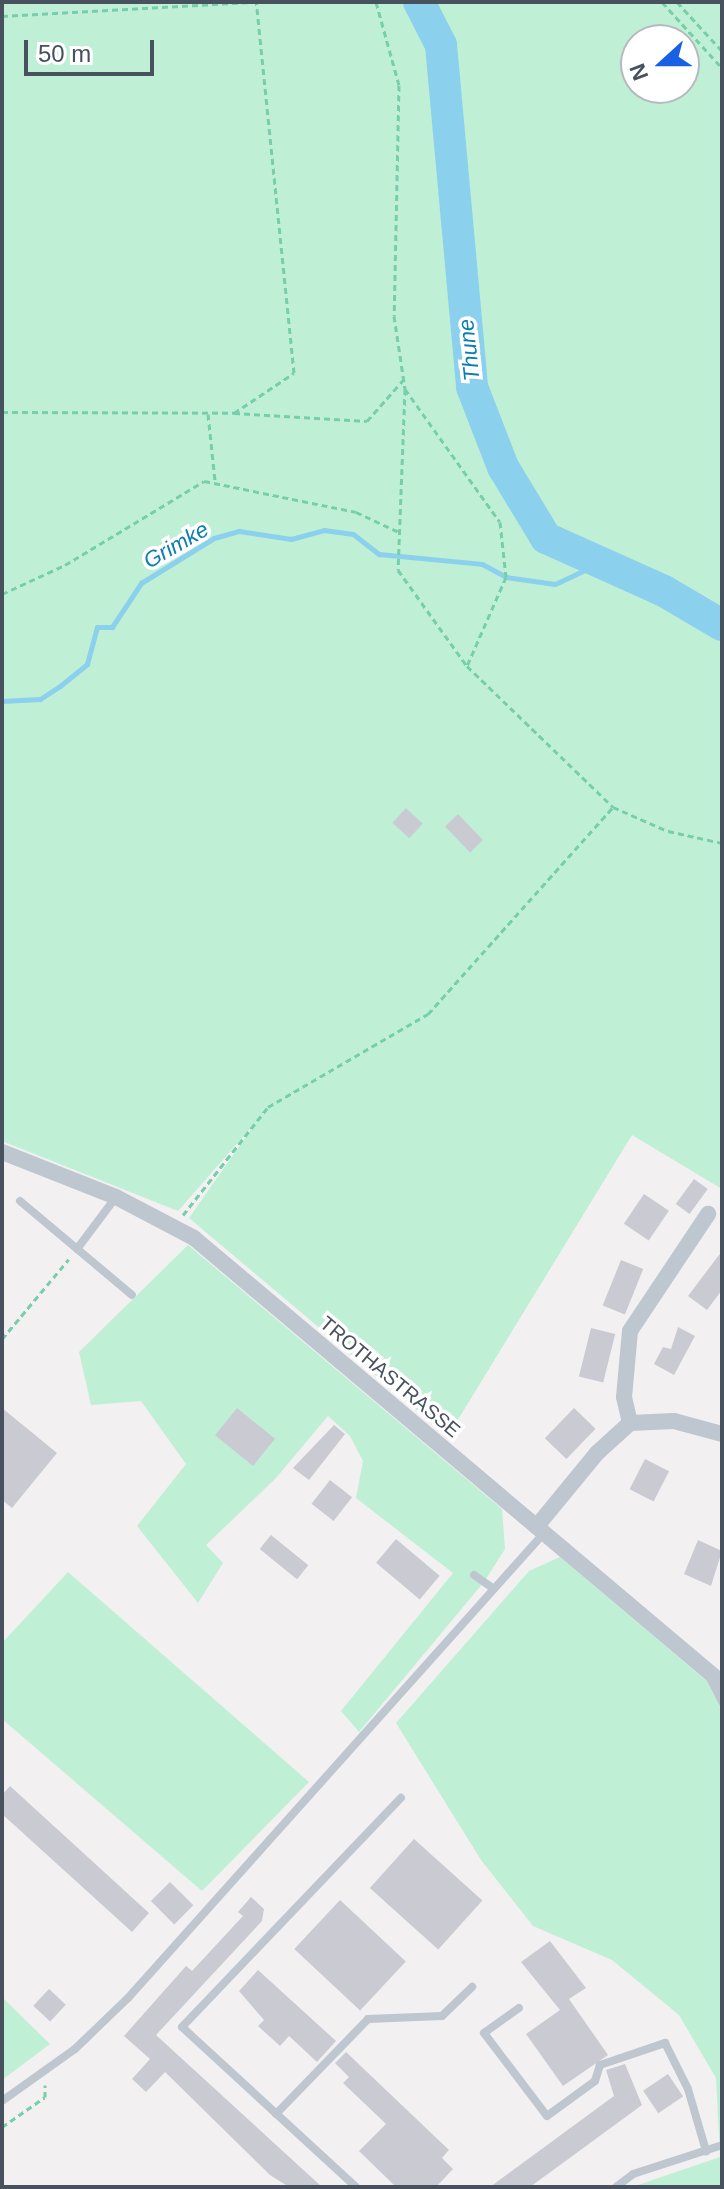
<!DOCTYPE html>
<style>
body{margin:0}
#map{position:relative;width:724px;height:2189px;overflow:hidden;background:#f2f0f0;font-family:Helvetica,sans-serif}
div>[style]{position:absolute}
.green>*{inset:0;background:#bff0d6}
.stream>*{height:5px;margin:-2.5px;padding:0 2.5px;transform-origin:2.5px;border-radius:2.5px;background:#8bd0ed}
.river>*{height:32px;margin:-16px;padding:0 16px;transform-origin:16px;border-radius:16px;background:#8bd0ed}
.building>*{inset:0;background:#cacbd2;transform-origin:0 0}
.path>*{height:3px;margin-top:-1.5px;transform-origin:0;background:repeating-linear-gradient(90deg,#76ceaa 0 6px,transparent 0 10px)}
.lane>*{height:8px;margin:-4px;padding:0 4px;transform-origin:4px;border-radius:4px;background:#bec6cf}
.street>*{height:16px;margin:-8px;padding:0 8px;transform-origin:8px;border-radius:8px;background:#bec6cf}
span{translate:-50% -50%;white-space:nowrap;text-align:center;line-height:1.15;-webkit-text-stroke:7px #fff;paint-order:stroke}
.street-label{font-size:20px;color:#48515e}
.water-label{font-size:22px;color:#0b7ead;font-style:italic}
.frame{position:absolute;inset:0;border:4px solid #48515e;pointer-events:none}
.north{position:absolute;left:620px;top:24px;width:80px;height:80px;box-sizing:border-box;background:#fff;border:2px solid #b6b9bf;border-radius:50%;rotate:249deg;font-size:22px;font-weight:700;line-height:32px;text-align:center;color:#48515e}
.north::after{content:'';display:block;margin:auto;width:28px;height:36px;background:#1860e4;clip-path:polygon(50% 0,100% 100%,50% 72%,0 100%)}
.scale{position:absolute;left:24px;top:40px;width:130px;height:36px;box-sizing:border-box;border:4px solid #48515e;border-top:0;padding-left:10px;font-size:24px;line-height:28px;white-space:nowrap;color:#48515e;-webkit-text-stroke:6px #fff;paint-order:stroke}
</style>
<div id="map">
<div class="green">
<div style="clip-path:polygon(evenodd,2px 2px,722px 2px,722px 1189px,632px 1135px,448px 1436px,189px 1218px,256px 1122px,178px 1211px,2px 1141px,2px 2px,636px 40px,684px 40px,684px 88px,636px 88px,636px 40px)"></div>
<div style="clip-path:polygon(188px 1245px,502px 1509px,505px 1549px,484px 1582px,359px 1732px,341px 1711px,453px 1573px,356px 1498px,363px 1461px,350px 1436px,328px 1416px,276px 1478px,206px 1545px,223px 1563px,198px 1603px,137px 1526px,186px 1464px,141px 1401px,91px 1405px,79px 1352px)"></div>
<div style="clip-path:polygon(560px 1557px,722px 1694px,722px 2187px,632px 2187px,720px 2157px,716px 2078px,679px 2015px,612px 1960px,533px 1926px,481px 1860px,396px 1723px,529px 1571px)"></div>
<div style="clip-path:polygon(68px 1572px,309px 1782px,202px 1891px,2px 1719px,2px 1643px)"></div>
<div style="clip-path:polygon(2px 1997px,50px 2044px,2px 2080px)"></div>
</div>
<div class="stream">
<div style="left:2px;top:701px;width:38px;rotate:-3deg"></div>
<div style="left:40px;top:699px;width:24px;rotate:-33deg"></div>
<div style="left:60px;top:686px;width:35px;rotate:-39deg"></div>
<div style="left:87px;top:664px;width:38px;rotate:-75deg"></div>
<div style="left:97px;top:627px;width:15px"></div>
<div style="left:112px;top:627px;width:53px;rotate:-56.6deg"></div>
<div style="left:141px;top:583px;width:86px;rotate:-31.7deg"></div>
<div style="left:214px;top:538px;width:26px;rotate:-16deg"></div>
<div style="left:239px;top:531px;width:53px;rotate:8.7deg"></div>
<div style="left:291px;top:539px;width:34px;rotate:-15deg"></div>
<div style="left:324px;top:530px;width:29px;rotate:8deg"></div>
<div style="left:353px;top:534px;width:33px;rotate:38deg"></div>
<div style="left:379px;top:554px;width:103px;rotate:5.5deg"></div>
<div style="left:482px;top:564px;width:27px;rotate:28deg"></div>
<div style="left:506px;top:577px;width:49px;rotate:8.1deg"></div>
<div style="left:555px;top:584px;width:52px;rotate:-25.1deg"></div>
</div>
<div class="river">
<div style="left:419px;top:2px;width:48px;rotate:62.9deg"></div>
<div style="left:441px;top:45px;width:343px;rotate:84.8deg"></div>
<div style="left:472px;top:387px;width:86px;rotate:68.8deg"></div>
<div style="left:503px;top:467px;width:83px;rotate:58.8deg"></div>
<div style="left:546px;top:538px;width:129px;rotate:24.2deg"></div>
<div style="left:664px;top:591px;width:67px;rotate:30.4deg"></div>
</div>
<div class="building">
<div style="left:406px;top:808px;width:23px;height:20px;rotate:43deg"></div>
<div style="left:458px;top:814px;width:36px;height:18px;rotate:46deg"></div>
<div style="left:694px;top:1179px;width:17px;height:31px;rotate:36deg"></div>
<div style="left:644px;top:1194px;width:30px;height:36px;rotate:34deg"></div>
<div style="clip-path:polygon(722px 1251px,722px 1290px,707px 1310px,688px 1296px)"></div>
<div style="left:621px;top:1260px;width:24px;height:49px;rotate:22deg"></div>
<div style="clip-path:polygon(678px 1327px,695px 1336px,674px 1375px,654px 1364px,663px 1347px,671px 1349px)"></div>
<div style="left:591px;top:1328px;width:25px;height:50px;rotate:14deg"></div>
<div style="clip-path:polygon(2px 1408px,57px 1453px,12px 1508px,2px 1500px)"></div>
<div style="left:237px;top:1408px;width:49px;height:35px;rotate:39deg"></div>
<div style="left:574px;top:1408px;width:30px;height:42px;rotate:44deg"></div>
<div style="clip-path:polygon(334px 1425px,345px 1434px,309px 1480px,293px 1468px)"></div>
<div style="left:645px;top:1459px;width:27px;height:34px;rotate:27deg"></div>
<div style="left:330px;top:1480px;width:28px;height:30px;rotate:38deg"></div>
<div style="left:271px;top:1535px;width:48px;height:18px;rotate:39deg"></div>
<div style="left:396px;top:1539px;width:57px;height:31px;rotate:40deg"></div>
<div style="clip-path:polygon(698px 1540px,722px 1551px,711px 1586px,684px 1574px)"></div>
<div style="clip-path:polygon(10px 1786px,149px 1913px,132px 1932px,2px 1814px,2px 1795px)"></div>
<div style="left:414px;top:1839px;width:92px;height:66px;rotate:42deg"></div>
<div style="left:170px;top:1882px;width:33px;height:27px;rotate:45deg"></div>
<div style="clip-path:polygon(251px 1897px,264px 1909px,262px 1921px,156px 2035px,322px 2187px,289px 2187px,270px 2175px,165px 2072px,146px 2092px,132px 2079px,150px 2059px,124px 2036px,186px 1966px,192px 1971px,243px 1916px,238px 1912px)"></div>
<div style="left:340px;top:1900px;width:90px;height:67px;rotate:43deg"></div>
<div style="clip-path:polygon(550px 1941px,586px 1988px,569px 1999px,608px 2055px,563px 2086px,526px 2034px,560px 2010px,521px 1962px)"></div>
<div style="clip-path:polygon(258px 1970px,336px 2041px,317px 2062px,289px 2036px,280px 2046px,258px 2026px,264px 2020px,239px 1991px)"></div>
<div style="left:49px;top:1989px;width:23px;height:23px;rotate:43deg"></div>
<div style="clip-path:polygon(346px 2052px,449px 2150px,442px 2158px,453px 2169px,436px 2187px,396px 2187px,359px 2151px,386px 2124px,343px 2083px,349px 2077px,335px 2063px)"></div>
<div style="clip-path:polygon(625px 2064px,642px 2105px,530px 2187px,490px 2187px,614px 2096px,606px 2070px)"></div>
<div style="left:668px;top:2074px;width:27px;height:30px;rotate:56deg"></div>
</div>
<div class="path">
<div style="left:376px;top:2px;width:86px;rotate:74.5deg"></div>
<div style="left:399px;top:85px;width:231px;rotate:91.2deg"></div>
<div style="left:394px;top:316px;width:74px;rotate:81.4deg"></div>
<div style="left:405px;top:389px;width:163px;rotate:54.5deg"></div>
<div style="left:500px;top:522px;width:55px;rotate:83.8deg"></div>
<div style="left:506px;top:577px;width:97px;rotate:113.7deg"></div>
<div style="left:467px;top:666px;width:203px;rotate:44deg"></div>
<div style="left:613px;top:807px;width:60px;rotate:23.6deg"></div>
<div style="left:668px;top:831px;width:55px;rotate:12.5deg"></div>
<div style="left:662px;top:2px;width:89px;rotate:47.7deg"></div>
<div style="left:677px;top:2px;width:67px;rotate:47.4deg"></div>
<div style="left:2px;top:16px;width:254px;rotate:-3.2deg"></div>
<div style="left:405px;top:389px;width:181px;rotate:92.2deg"></div>
<div style="left:398px;top:570px;width:118px;rotate:54.3deg"></div>
<div style="left:2px;top:412px;width:232px;rotate:0.2deg"></div>
<div style="left:234px;top:413px;width:72px;rotate:-33.7deg"></div>
<div style="left:294px;top:373px;width:373px;rotate:-95.8deg"></div>
<div style="left:234px;top:413px;width:133px;rotate:3.4deg"></div>
<div style="left:367px;top:421px;width:57px;rotate:-48.5deg"></div>
<div style="left:208px;top:414px;width:67px;rotate:84deg"></div>
<div style="left:2px;top:594px;width:69px;rotate:-24.7deg"></div>
<div style="left:65px;top:565px;width:162px;rotate:-31.1deg"></div>
<div style="left:204px;top:481px;width:155px;rotate:11.5deg"></div>
<div style="left:356px;top:512px;width:47px;rotate:24.9deg"></div>
<div style="left:183px;top:1215px;width:137px;rotate:-51.8deg"></div>
<div style="left:268px;top:1107px;width:185px;rotate:-30.2deg"></div>
<div style="left:428px;top:1014px;width:278px;rotate:-48.2deg"></div>
<div style="left:2px;top:1339px;width:104px;rotate:-50.1deg"></div>
<div style="left:2px;top:2127px;width:52px;rotate:-34.9deg"></div>
<div style="left:45px;top:2097px;width:12px;rotate:-90deg"></div>
</div>
<div class="lane">
<div style="left:20px;top:1201px;width:146px;rotate:40deg"></div>
<div style="left:77px;top:1249px;width:65px;rotate:-53.1deg"></div>
<div style="left:474px;top:1575px;width:24px;rotate:35deg"></div>
<div style="left:711px;top:1680px;width:25px;rotate:63deg"></div>
<div style="left:519px;top:2008px;width:43px;rotate:144.5deg"></div>
<div style="left:484px;top:2033px;width:104px;rotate:52.8deg"></div>
<div style="left:547px;top:2116px;width:59px;rotate:-36.1deg"></div>
<div style="left:595px;top:2081px;width:17px;rotate:-73deg"></div>
<div style="left:600px;top:2065px;width:69px;rotate:-18.7deg"></div>
<div style="left:665px;top:2043px;width:51px;rotate:63.4deg"></div>
<div style="left:688px;top:2089px;width:65px;rotate:73.8deg"></div>
<div style="left:2px;top:2101px;width:90px;rotate:-35.5deg"></div>
<div style="left:75px;top:2049px;width:74px;rotate:-43.9deg"></div>
<div style="left:128px;top:1998px;width:624px;rotate:-48.18deg"></div>
<div style="left:276px;top:2114px;width:132px;rotate:-45.9deg"></div>
<div style="left:368px;top:2019px;width:74px;rotate:-2.3deg"></div>
<div style="left:442px;top:2016px;width:42px;rotate:-44deg"></div>
<div style="left:356px;top:2187px;width:236px;rotate:-137.4deg"></div>
<div style="left:182px;top:2027px;width:317px;rotate:-46.3deg"></div>
<div style="left:616px;top:2187px;width:21px;rotate:-37deg"></div>
<div style="left:633px;top:2174px;width:94px;rotate:-18deg"></div>
</div>
<div class="street">
<div style="left:2px;top:1152px;width:123px;rotate:21.5deg"></div>
<div style="left:116px;top:1197px;width:88px;rotate:27.7deg"></div>
<div style="left:194px;top:1238px;width:691px;rotate:40.12deg"></div>
<div style="left:630px;top:1423px;width:27px;rotate:-103deg"></div>
<div style="left:624px;top:1397px;width:66px;rotate:-84.8deg"></div>
<div style="left:630px;top:1331px;width:141px;rotate:-56.3deg"></div>
<div style="left:537px;top:1526px;width:94px;rotate:-50.6deg"></div>
<div style="left:597px;top:1453px;width:45px;rotate:-42.3deg"></div>
<div style="left:630px;top:1423px;width:44px;rotate:-2.6deg"></div>
<div style="left:674px;top:1421px;width:50px;rotate:15.2deg"></div>
</div>
<div class="street-label">
<span style="left:390px;top:1377px;rotate:40deg">TROTHASTRASSE</span>
</div>
<div class="water-label">
<span style="left:469px;top:350px;rotate:-96deg">Thune</span>
<span style="left:176px;top:545px;rotate:-30deg">Grimke</span>
</div>
<div class="frame"></div>
<div class="north">N</div>
<div class="scale">50 m</div>
</div>
